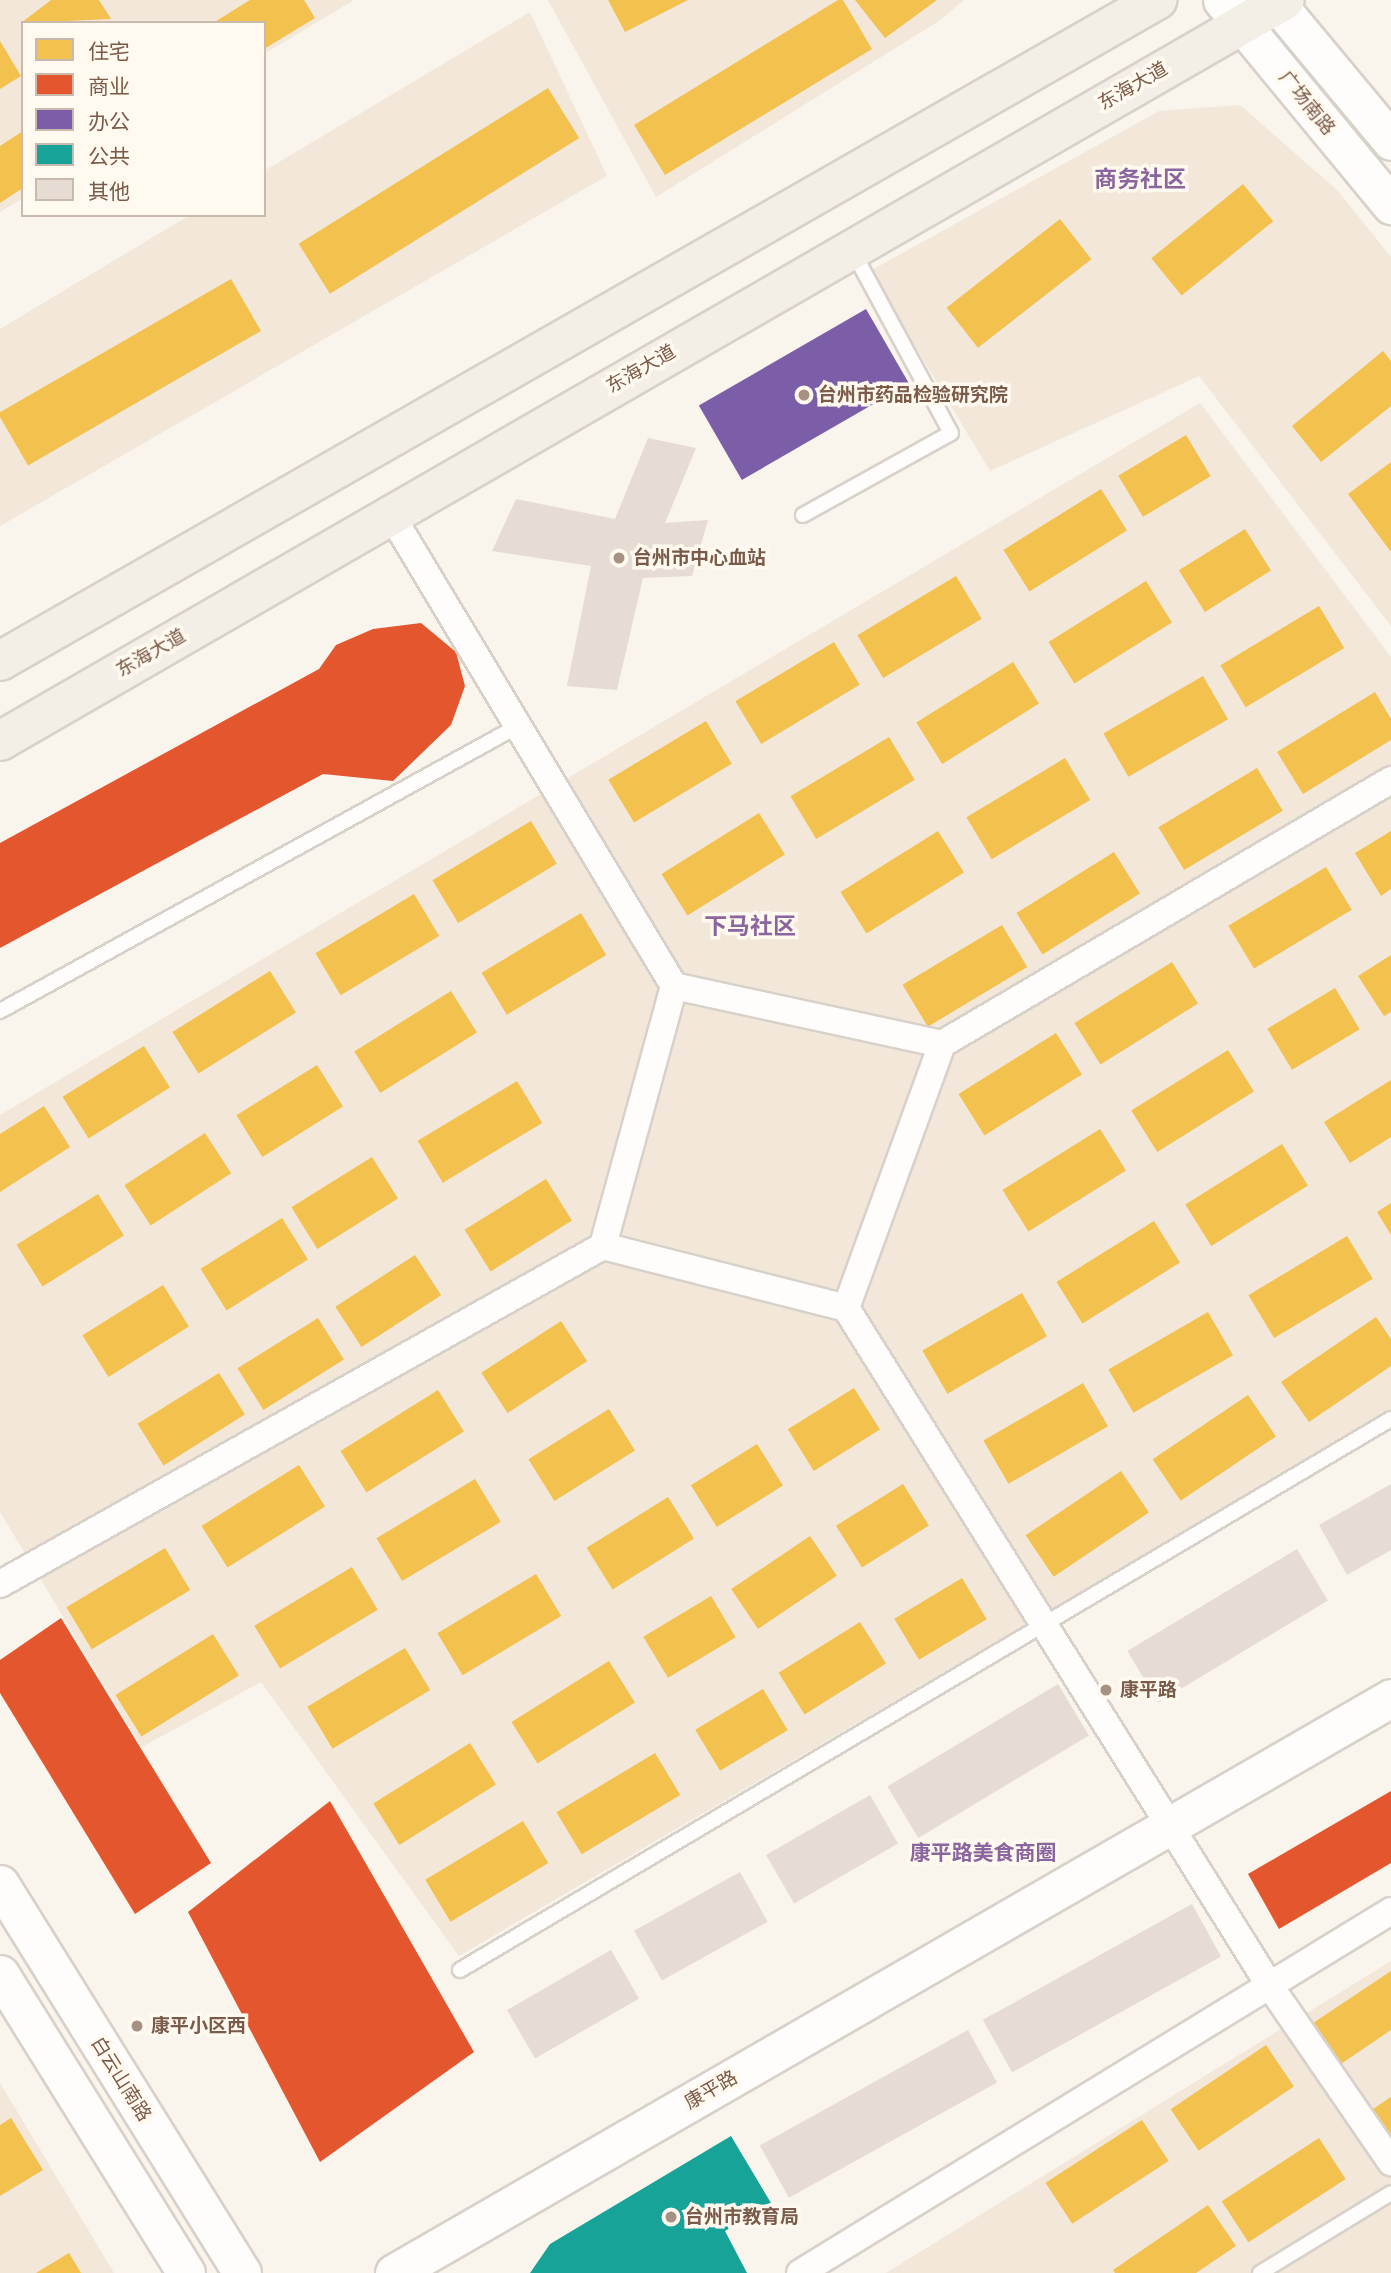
<!DOCTYPE html>
<meta charset="utf-8">
<style>
body{margin:0}
#map{position:relative;width:1391px;height:2273px;overflow:hidden;background:#f9f4ec;font-family:Ubuntu,"Noto Sans SC",sans-serif}
div>[style]{position:absolute}
.residential>*{inset:0;background:#f2e7d9}
.homes>*{inset:0;background:#f2c14e;transform-origin:0 0}
.shops>*{inset:0;background:#e4572e}
.offices>*{inset:0;background:#7b5ea7;transform-origin:0 0}
.public>*{inset:0;background:#17a398}
.building>*{inset:0;background:#e6dcd3;transform-origin:0 0}
.roads{filter:drop-shadow(2px 0 #d8d1ca) drop-shadow(-2px 0 #d8d1ca) drop-shadow(0 2px #d8d1ca) drop-shadow(0 -2px #d8d1ca)}
.lane>*{height:14px;margin:-7px;padding:0 7px;transform-origin:7px;border-radius:7px;background:#fefdfc}
.street>*{height:26px;margin:-13px;padding:0 13px;transform-origin:13px;border-radius:13px;background:#fefdfc}
.secondary>*{height:37px;margin:-18.5px;padding:0 18.5px;transform-origin:18.5px;border-radius:18.5px;background:#fefdfc}
.primary>*{height:38px;margin:-19px;padding:0 19px;transform-origin:19px;border-radius:19px;background:#f3eee6}
.dots>*{width:19px;height:19px;translate:-50% -50%;box-sizing:border-box;border:4px solid #fff9ef;border-radius:50%}
span{translate:-50% -50%;white-space:nowrap;text-align:center;line-height:1.15;-webkit-text-stroke:7px #fff9ef;paint-order:stroke}
.street-label{font-size:19px;color:#7a5b49}
.poi-label{font-size:19px;color:#7a5b49;font-weight:700}
.left{translate:0 -50%;text-align:left}
.neighbourhood-label{font-size:21px;color:#8b659d;font-weight:700}
.quarter-label{font-size:23px;color:#8b659d;font-weight:700}
.legend{position:absolute;left:21px;top:21px;width:245px;height:196px;box-sizing:border-box;background:#fff9ef;border:2px solid #cabaad;margin:0;padding:9px 12px;list-style:none;font-size:21px;color:#7a5b49}
.legend li{display:flex;align-items:center;gap:14px;height:35px}
.legend b{width:35px;border:2px solid #cabaad}
</style>
<div id="map">
<div class="residential">
<div style="clip-path:polygon(0 0,354px 0,264px 54px,264px 23px,23px 23px,23px 198px,0 212px)"></div>
<div style="clip-path:polygon(548px 0,964px 0,939px 21px,656px 197px)"></div>
<div style="clip-path:polygon(530px 12px,607px 176px,0 526px,0 329px,190px 215px,264px 215px,264px 171px)"></div>
<div style="clip-path:polygon(1240px 105px,1338px 191px,1391px 257px,1391px 626px,1199px 376px,990px 471px,870px 271px,1159px 111px)"></div>
<div style="clip-path:polygon(1200px 403px,1391px 657px,1391px 1411px,459px 1956px,261px 1682px,142px 1747px,0 1512px,0 1115px)"></div>
<div style="clip-path:polygon(1391px 1961px,1391px 2273px,886px 2273px)"></div>
<div style="clip-path:polygon(0 2083px,114px 2273px,0 2273px)"></div>
</div>
<div class="homes">
<div style="clip-path:polygon(51px 0,99px 0,111px 19px,21px 23px)"></div>
<div style="clip-path:polygon(250px 0,304px 0,315px 18px,264px 49px,264px 23px,213px 23px)"></div>
<div style="clip-path:polygon(608px 0,688px 0,625px 32px)"></div>
<div style="clip-path:polygon(838px 0,843px 0,872px 49px,665px 175px,634px 125px)"></div>
<div style="clip-path:polygon(855px 0,937px 0,885px 38px)"></div>
<div style="clip-path:polygon(0 41px,21px 76px,0 89px)"></div>
<div style="left:548px;top:88px;width:59px;height:294px;rotate:58deg"></div>
<div style="clip-path:polygon(23px 131px,23px 188px,0 203px,0 146px)"></div>
<div style="left:1243px;top:184px;width:48px;height:118px;rotate:51deg"></div>
<div style="left:1060px;top:219px;width:51px;height:144px;rotate:52deg"></div>
<div style="left:231px;top:279px;width:60px;height:269px;rotate:60deg"></div>
<div style="clip-path:polygon(1383px 351px,1391px 361px,1391px 406px,1321px 462px,1292px 426px)"></div>
<div style="left:1186px;top:435px;width:48px;height:79px;rotate:59deg"></div>
<div style="clip-path:polygon(1391px 462px,1391px 552px,1348px 494px)"></div>
<div style="left:1101px;top:489px;width:49px;height:115px;rotate:58deg"></div>
<div style="left:1245px;top:529px;width:49px;height:78px;rotate:58deg"></div>
<div style="left:956px;top:576px;width:50px;height:115px;rotate:59deg"></div>
<div style="left:1146px;top:581px;width:49px;height:115px;rotate:58deg"></div>
<div style="left:1319px;top:606px;width:49px;height:115px;rotate:59deg"></div>
<div style="left:834px;top:642px;width:50px;height:115px;rotate:59deg"></div>
<div style="left:1013px;top:662px;width:49px;height:114px;rotate:58deg"></div>
<div style="left:1203px;top:676px;width:50px;height:115px;rotate:60deg"></div>
<div style="clip-path:polygon(1375px 692px,1391px 719px,1391px 740px,1303px 794px,1277px 752px)"></div>
<div style="left:706px;top:721px;width:50px;height:114px;rotate:59deg"></div>
<div style="left:889px;top:737px;width:50px;height:115px;rotate:59deg"></div>
<div style="left:1065px;top:758px;width:49px;height:115px;rotate:59deg"></div>
<div style="left:1257px;top:768px;width:50px;height:115px;rotate:59deg"></div>
<div style="left:759px;top:813px;width:49px;height:115px;rotate:58deg"></div>
<div style="left:531px;top:821px;width:50px;height:115px;rotate:59deg"></div>
<div style="left:938px;top:831px;width:49px;height:115px;rotate:58deg"></div>
<div style="clip-path:polygon(1391px 831px,1391px 889px,1381px 896px,1355px 853px)"></div>
<div style="left:1114px;top:852px;width:49px;height:115px;rotate:58deg"></div>
<div style="left:1326px;top:867px;width:50px;height:114px;rotate:59deg"></div>
<div style="left:414px;top:894px;width:49px;height:115px;rotate:59deg"></div>
<div style="left:581px;top:913px;width:49px;height:116px;rotate:59deg"></div>
<div style="left:1002px;top:925px;width:49px;height:116px;rotate:59deg"></div>
<div style="clip-path:polygon(1391px 955px,1391px 1012px,1384px 1016px,1358px 976px)"></div>
<div style="left:1172px;top:962px;width:49px;height:115px;rotate:58deg"></div>
<div style="left:270px;top:971px;width:49px;height:115px;rotate:58deg"></div>
<div style="left:1335px;top:988px;width:48px;height:79px;rotate:59deg"></div>
<div style="left:451px;top:991px;width:49px;height:114px;rotate:58deg"></div>
<div style="left:1056px;top:1033px;width:49px;height:115px;rotate:58deg"></div>
<div style="left:144px;top:1046px;width:49px;height:96px;rotate:58deg"></div>
<div style="left:1228px;top:1050px;width:49px;height:114px;rotate:58deg"></div>
<div style="left:317px;top:1065px;width:49px;height:95px;rotate:58deg"></div>
<div style="clip-path:polygon(1391px 1080px,1391px 1137px,1350px 1163px,1324px 1122px)"></div>
<div style="left:517px;top:1081px;width:49px;height:116px;rotate:59deg"></div>
<div style="clip-path:polygon(44px 1106px,70px 1147px,0 1192px,0 1134px)"></div>
<div style="left:1100px;top:1129px;width:49px;height:115px;rotate:58deg"></div>
<div style="left:205px;top:1133px;width:48px;height:96px;rotate:57deg"></div>
<div style="left:1282px;top:1144px;width:49px;height:114px;rotate:58deg"></div>
<div style="left:372px;top:1157px;width:49px;height:95px;rotate:58deg"></div>
<div style="left:546px;top:1179px;width:49px;height:96px;rotate:58deg"></div>
<div style="left:98px;top:1194px;width:49px;height:96px;rotate:58deg"></div>
<div style="clip-path:polygon(1391px 1203px,1391px 1235px,1377px 1212px)"></div>
<div style="left:282px;top:1218px;width:49px;height:96px;rotate:58deg"></div>
<div style="left:1154px;top:1221px;width:49px;height:115px;rotate:58deg"></div>
<div style="left:1347px;top:1236px;width:50px;height:115px;rotate:59deg"></div>
<div style="left:415px;top:1255px;width:48px;height:95px;rotate:57deg"></div>
<div style="left:163px;top:1285px;width:49px;height:95px;rotate:58deg"></div>
<div style="left:1022px;top:1293px;width:50px;height:115px;rotate:60deg"></div>
<div style="left:1208px;top:1312px;width:50px;height:115px;rotate:60deg"></div>
<div style="clip-path:polygon(1376px 1317px,1391px 1339px,1391px 1366px,1309px 1422px,1281px 1382px)"></div>
<div style="left:318px;top:1318px;width:49px;height:95px;rotate:58deg"></div>
<div style="left:561px;top:1321px;width:48px;height:95px;rotate:57deg"></div>
<div style="left:219px;top:1373px;width:49px;height:96px;rotate:58deg"></div>
<div style="left:1083px;top:1383px;width:50px;height:115px;rotate:60deg"></div>
<div style="left:854px;top:1388px;width:49px;height:78px;rotate:58deg"></div>
<div style="left:438px;top:1390px;width:49px;height:115px;rotate:58deg"></div>
<div style="left:1248px;top:1395px;width:50px;height:115px;rotate:56deg"></div>
<div style="left:609px;top:1409px;width:49px;height:95px;rotate:58deg"></div>
<div style="left:757px;top:1444px;width:49px;height:78px;rotate:58deg"></div>
<div style="left:299px;top:1465px;width:49px;height:115px;rotate:58deg"></div>
<div style="left:1121px;top:1471px;width:50px;height:115px;rotate:56deg"></div>
<div style="left:475px;top:1479px;width:50px;height:115px;rotate:59deg"></div>
<div style="left:903px;top:1484px;width:49px;height:79px;rotate:58deg"></div>
<div style="left:668px;top:1497px;width:49px;height:96px;rotate:58deg"></div>
<div style="left:810px;top:1536px;width:48px;height:95px;rotate:56deg"></div>
<div style="left:165px;top:1548px;width:49px;height:115px;rotate:59deg"></div>
<div style="left:352px;top:1567px;width:50px;height:114px;rotate:59deg"></div>
<div style="left:536px;top:1574px;width:49px;height:115px;rotate:59deg"></div>
<div style="left:962px;top:1578px;width:48px;height:79px;rotate:59deg"></div>
<div style="left:711px;top:1596px;width:48px;height:79px;rotate:59deg"></div>
<div style="left:860px;top:1622px;width:49px;height:96px;rotate:58deg"></div>
<div style="left:213px;top:1634px;width:49px;height:115px;rotate:58deg"></div>
<div style="left:405px;top:1648px;width:49px;height:114px;rotate:59deg"></div>
<div style="left:609px;top:1661px;width:49px;height:115px;rotate:58deg"></div>
<div style="left:763px;top:1689px;width:48px;height:79px;rotate:59deg"></div>
<div style="left:470px;top:1743px;width:49px;height:114px;rotate:58deg"></div>
<div style="left:655px;top:1753px;width:49px;height:115px;rotate:59deg"></div>
<div style="left:523px;top:1821px;width:49px;height:114px;rotate:59deg"></div>
<div style="clip-path:polygon(1391px 1971px,1391px 2030px,1341px 2064px,1313px 2023px)"></div>
<div style="left:1266px;top:2045px;width:50px;height:115px;rotate:56deg"></div>
<div style="clip-path:polygon(1391px 2097px,1391px 2143px,1370px 2111px)"></div>
<div style="clip-path:polygon(11px 2118px,43px 2170px,0 2196px,0 2125px)"></div>
<div style="left:1142px;top:2120px;width:49px;height:115px;rotate:57deg"></div>
<div style="left:1319px;top:2138px;width:49px;height:116px;rotate:57deg"></div>
<div style="clip-path:polygon(1208px 2205px,1236px 2246px,1196px 2273px,1115px 2273px,1113px 2270px)"></div>
<div style="clip-path:polygon(69px 2253px,81px 2273px,36px 2273px)"></div>
</div>
<div class="shops">
<div style="clip-path:polygon(421px 623px,456px 652px,465px 686px,451px 725px,393px 781px,323px 774px,0 948px,0 843px,319px 669px,336px 645px,373px 629px)"></div>
<div style="clip-path:polygon(61px 1618px,211px 1863px,135px 1914px,0 1693px,0 1660px)"></div>
<div style="clip-path:polygon(1391px 1791px,1391px 1863px,1279px 1929px,1248px 1874px)"></div>
<div style="clip-path:polygon(330px 1801px,474px 2052px,320px 2162px,188px 1912px)"></div>
</div>
<div class="offices">
<div style="left:866px;top:309px;width:86px;height:193px;rotate:60deg"></div>
</div>
<div class="public">
<div style="clip-path:polygon(731px 2136px,771px 2203px,725px 2231px,747px 2273px,530px 2273px,550px 2244px)"></div>
</div>
<div class="building">
<div style="clip-path:polygon(648px 438px,696px 448px,665px 523px,708px 520px,692px 576px,643px 578px,617px 690px,567px 686px,591px 566px,492px 551px,516px 499px,615px 519px)"></div>
<div style="clip-path:polygon(1391px 1484px,1391px 1550px,1347px 1575px,1319px 1525px)"></div>
<div style="left:1297px;top:1549px;width:60px;height:198px;rotate:59deg"></div>
<div style="left:1058px;top:1684px;width:60px;height:199px;rotate:59deg"></div>
<div style="left:870px;top:1795px;width:56px;height:120px;rotate:60deg"></div>
<div style="left:740px;top:1872px;width:57px;height:121px;rotate:61deg"></div>
<div style="left:1192px;top:1904px;width:60px;height:239px;rotate:61deg"></div>
<div style="left:611px;top:1950px;width:56px;height:120px;rotate:60deg"></div>
<div style="left:968px;top:2030px;width:60px;height:238px;rotate:61deg"></div>
</div>
<div class="roads">
<div class="lane">
<div style="left:803px;top:515px;width:169px;rotate:-29deg"></div>
<div style="left:951px;top:433px;width:208px;rotate:-118.4deg"></div>
<div style="left:0;top:1011px;width:591px;rotate:-28.82deg"></div>
<div style="left:460px;top:1970px;width:1082px;rotate:-30.62deg"></div>
<div style="left:1260px;top:2273px;width:153px;rotate:-31.4deg"></div>
</div>
<div class="street">
<div style="left:390px;top:513px;width:552px;rotate:59.02deg"></div>
<div style="left:942px;top:1044px;width:521px;rotate:-30.45deg"></div>
<div style="left:846px;top:1308px;width:281px;rotate:-70deg"></div>
<div style="left:942px;top:1044px;width:274px;rotate:-167.8deg"></div>
<div style="left:674px;top:986px;width:270px;rotate:105.3deg"></div>
<div style="left:603px;top:1246px;width:251px;rotate:14.3deg"></div>
<div style="left:846px;top:1308px;width:800px;rotate:57.98deg"></div>
<div style="left:1270px;top:1986px;width:214px;rotate:55.5deg"></div>
<div style="left:0;top:1584px;width:691px;rotate:-29.27deg"></div>
<div style="left:800px;top:2273px;width:693px;rotate:-31.49deg"></div>
</div>
<div class="secondary">
<div style="left:1222px;top:0;width:266px;rotate:50.5deg"></div>
<div style="left:1274px;top:0;width:183px;rotate:50.3deg"></div>
<div style="left:0;top:1884px;width:458px;rotate:58.1deg"></div>
<div style="left:0;top:1974px;width:352px;rotate:58.1deg"></div>
<div style="left:394px;top:2273px;width:1151px;rotate:-29.97deg"></div>
</div>
<div class="primary">
<div style="left:0;top:661px;width:1333px;rotate:-29.74deg"></div>
<div style="left:0;top:741px;width:1483px;rotate:-29.97deg"></div>
</div>
</div>
<div class="dots">
<div style="left:804px;top:395px;background:#a69182"></div>
<div style="left:619px;top:558px;background:#a69182"></div>
<div style="left:1106px;top:1690px;background:#a69182"></div>
<div style="left:137px;top:2026px;background:#a69182"></div>
<div style="left:671px;top:2217px;background:#a69182"></div>
</div>
<div class="street-label">
<span style="left:1133px;top:86px;rotate:-30deg">东海大道</span>
<span style="left:1307px;top:103px;rotate:51deg">广场南路</span>
<span style="left:641px;top:369px;rotate:-30deg">东海大道</span>
<span style="left:151px;top:653px;rotate:-30deg">东海大道</span>
<span style="left:121px;top:2079px;rotate:58deg">白云山南路</span>
<span style="left:711px;top:2090px;rotate:-30deg">康平路</span>
</div>
<div class="poi-label">
<span class="left" style="left:818px;top:395px">台州市药品检验研究院</span>
<span class="left" style="left:633px;top:558px">台州市中心血站</span>
<span class="left" style="left:1120px;top:1690px">康平路</span>
<span class="left" style="left:151px;top:2026px">康平小区西</span>
<span class="left" style="left:685px;top:2217px">台州市教育局</span>
</div>
<div class="neighbourhood-label">
<span style="left:983px;top:1852px">康平路美食商圈</span>
</div>
<div class="quarter-label">
<span style="left:1140px;top:179px">商务社区</span>
<span style="left:750px;top:926px">下马社区</span>
</div>
<ul class="legend">
<li><b style="height:19px;background:#f2c14e"></b>住宅</li>
<li><b style="height:19px;background:#e4572e"></b>商业</li>
<li><b style="height:19px;background:#7b5ea7"></b>办公</li>
<li><b style="height:19px;background:#17a398"></b>公共</li>
<li><b style="height:19px;background:#e6dcd3"></b>其他</li>
</ul>
</div>
